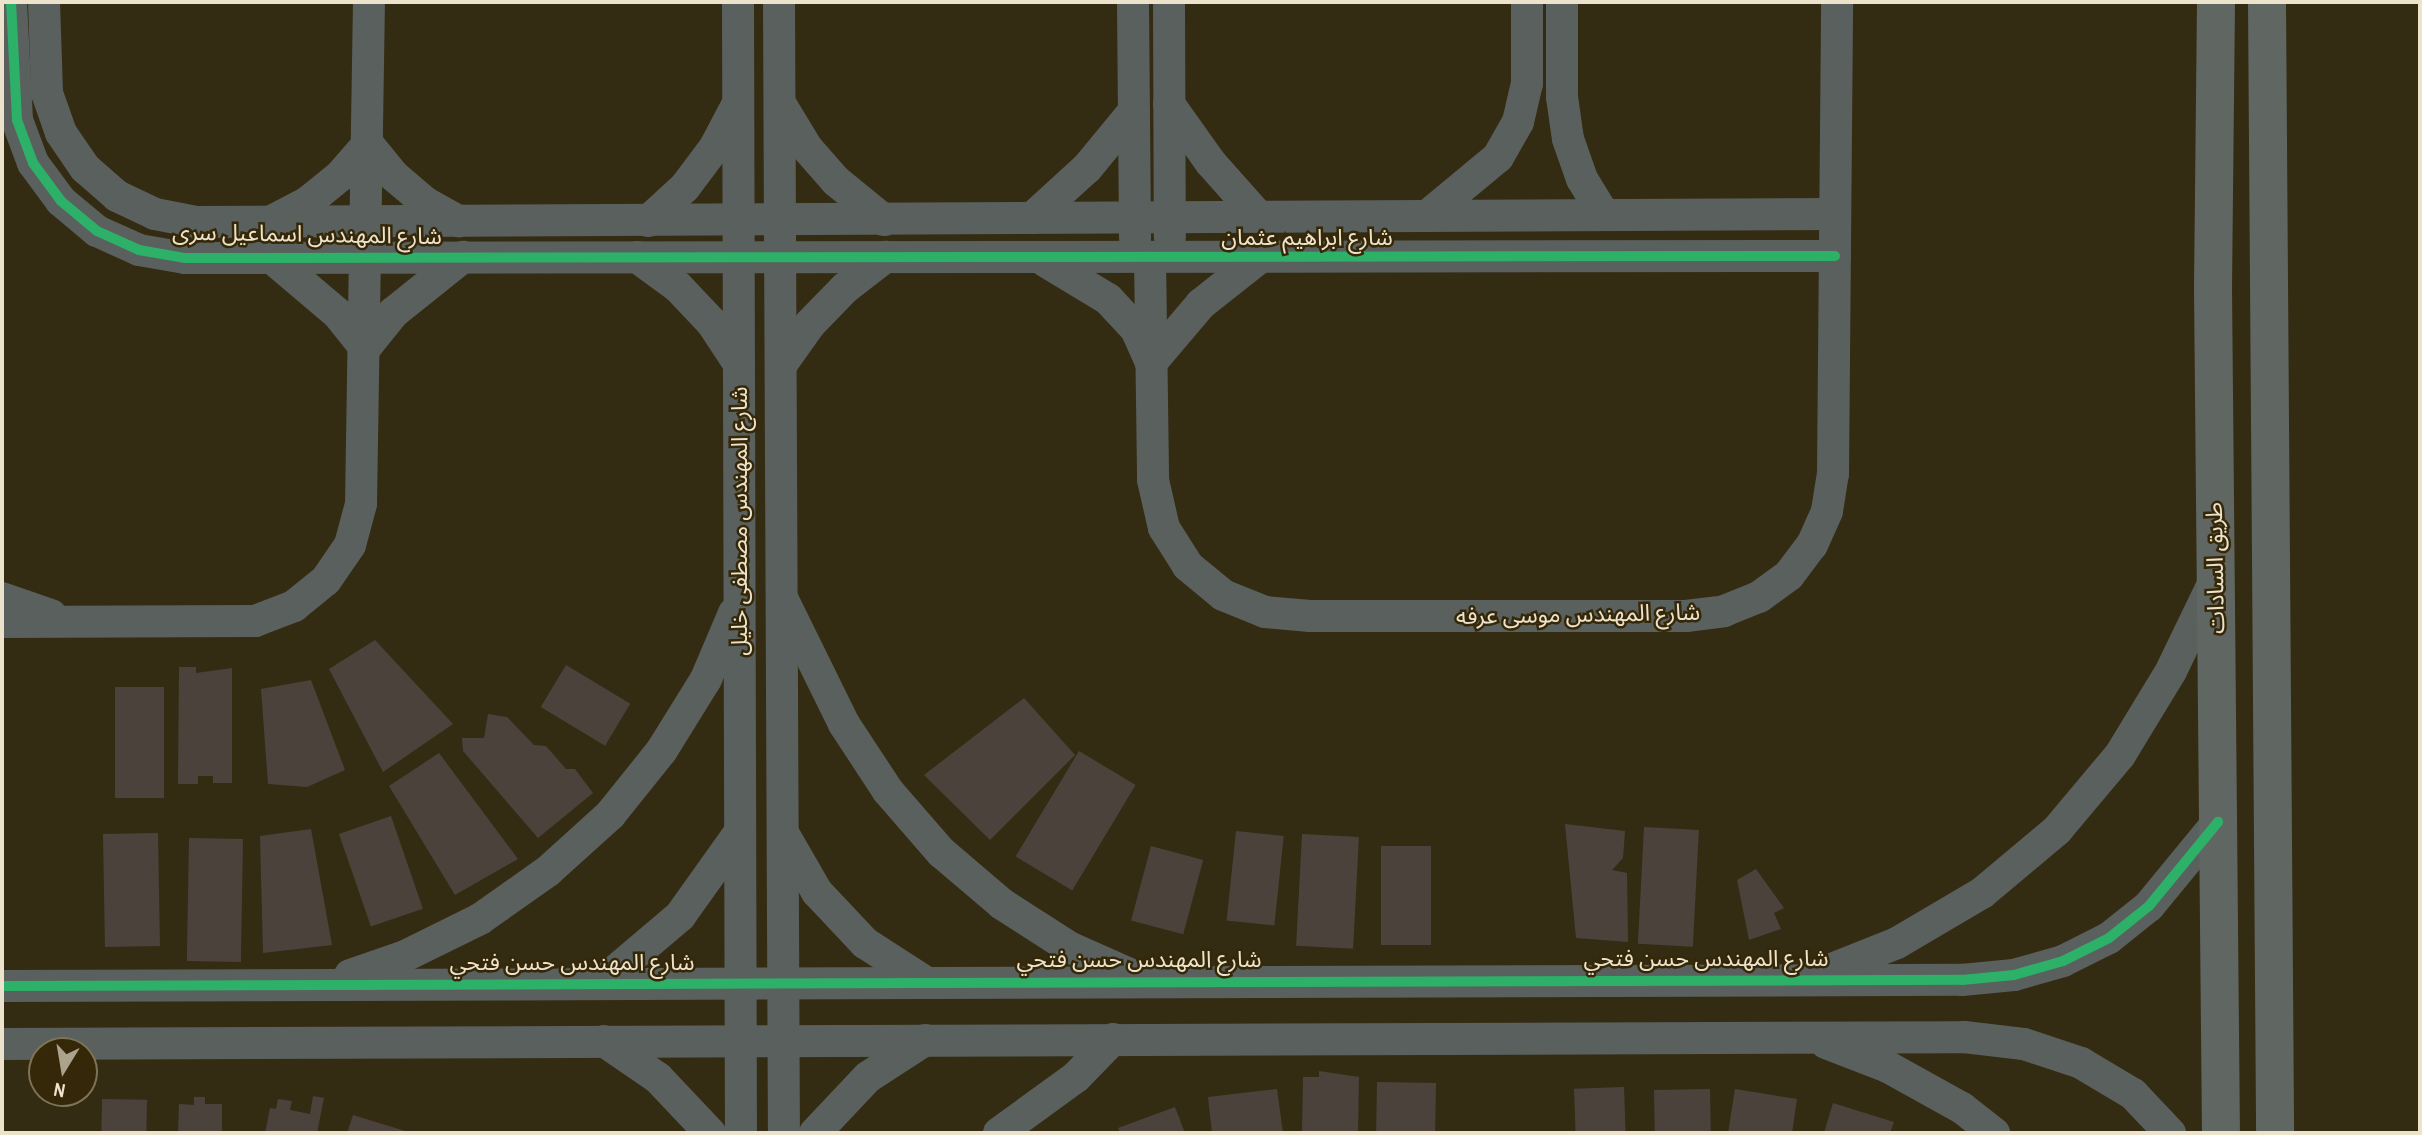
<!DOCTYPE html>
<meta charset="utf-8">
<style>
body{margin:0}
#map{position:relative;width:2422px;height:1135px;overflow:hidden;background:#342b13;font-family:"Archivo Narrow","Noto Sans Arabic",sans-serif}
div>[style]{position:absolute}
.building>*{inset:0;background:#4c423c;transform-origin:0 0}
.minor>*{height:32px;margin:-16px;padding:0 16px;transform-origin:16px;border-radius:16px;background:#5a605d}
.major>*{height:38px;margin:-19px;padding:0 19px;transform-origin:19px;border-radius:19px;background:#606661}
.cycleway>*{height:10px;margin:-5px;padding:0 5px;transform-origin:5px;border-radius:5px;background:#2db169}
span{translate:-50% -50%;white-space:nowrap;text-align:center;line-height:1.15;-webkit-text-stroke:5px #352808;paint-order:stroke}
.street-label{font-size:23px;color:#ede3cd}
.frame{position:absolute;inset:0;border:4px solid #ede3cd;pointer-events:none}
.north{position:absolute;left:28px;top:1037px;width:70px;height:70px;box-sizing:border-box;background:#352808;border:2px solid #7f7357;border-radius:50%;rotate:191deg;font-size:19px;font-weight:700;line-height:28px;text-align:center;color:#ede3cd}
.north::after{content:'';display:block;margin:auto;width:24px;height:32px;background:#aca38c;clip-path:polygon(50% 0,100% 100%,50% 72%,0 100%)}
</style>
<div id="map">
<div class="building">
<div style="clip-path:polygon(375px 640px,453px 724px,383px 772px,329px 669px)"></div>
<div style="left:566px;top:665px;width:75px;height:49px;rotate:31deg"></div>
<div style="clip-path:polygon(179px 667px,196px 667px,196px 673px,232px 668px,232px 783px,213px 783px,213px 776px,198px 776px,198px 784px,178px 784px)"></div>
<div style="clip-path:polygon(311px 680px,345px 770px,307px 787px,268px 784px,261px 689px)"></div>
<div style="left:115px;top:687px;width:49px;height:111px"></div>
<div style="clip-path:polygon(1024px 698px,1075px 755px,990px 840px,924px 775px)"></div>
<div style="clip-path:polygon(488px 714px,507px 717px,534px 745px,546px 746px,566px 769px,575px 769px,593px 793px,538px 838px,463px 751px,462px 738px,484px 738px)"></div>
<div style="left:1079px;top:751px;width:66px;height:123px;rotate:31deg"></div>
<div style="clip-path:polygon(439px 753px,518px 859px,455px 895px,389px 786px)"></div>
<div style="left:391px;top:816px;width:98px;height:55px;rotate:71deg"></div>
<div style="clip-path:polygon(1565px 824px,1625px 831px,1623px 858px,1612px 870px,1627px 873px,1628px 942px,1576px 938px)"></div>
<div style="left:1644px;top:827px;width:55px;height:117px;rotate:3deg"></div>
<div style="clip-path:polygon(311px 829px,332px 945px,263px 953px,260px 836px)"></div>
<div style="left:1236px;top:831px;width:48px;height:90px;rotate:6deg"></div>
<div style="left:158px;top:833px;width:113px;height:55px;rotate:89deg"></div>
<div style="left:1302px;top:834px;width:57px;height:112px;rotate:3deg"></div>
<div style="left:243px;top:839px;width:123px;height:54px;rotate:91deg"></div>
<div style="left:1151px;top:846px;width:54px;height:77px;rotate:15deg"></div>
<div style="left:1381px;top:846px;width:50px;height:99px"></div>
<div style="clip-path:polygon(1756px 869px,1784px 908px,1774px 913px,1781px 929px,1749px 940px,1737px 880px)"></div>
<div style="clip-path:polygon(1319px 1071px,1359px 1077px,1358px 1133px,1302px 1133px,1303px 1077px,1319px 1077px)"></div>
<div style="left:1377px;top:1082px;width:59px;height:51px;rotate:1deg"></div>
<div style="left:1624px;top:1087px;width:46px;height:50px;rotate:88deg"></div>
<div style="clip-path:polygon(1277px 1089px,1283px 1133px,1212px 1133px,1208px 1097px)"></div>
<div style="left:1710px;top:1089px;width:44px;height:56px;rotate:89deg"></div>
<div style="clip-path:polygon(1735px 1089px,1797px 1099px,1792px 1133px,1728px 1133px)"></div>
<div style="clip-path:polygon(313px 1096px,324px 1098px,317px 1133px,265px 1133px,270px 1108px,276px 1109px,278px 1099px,292px 1101px,290px 1110px,310px 1114px)"></div>
<div style="clip-path:polygon(194px 1097px,205px 1097px,205px 1104px,222px 1104px,222px 1133px,178px 1133px,179px 1104px,194px 1105px)"></div>
<div style="left:102px;top:1099px;width:45px;height:34px;rotate:1deg"></div>
<div style="clip-path:polygon(1833px 1103px,1894px 1122px,1890px 1133px,1824px 1133px)"></div>
<div style="clip-path:polygon(1175px 1107px,1185px 1133px,1120px 1133px,1118px 1128px)"></div>
<div style="clip-path:polygon(353px 1115px,412px 1133px,347px 1133px)"></div>
</div>
<div class="minor">
<div style="left:11px;top:2px;width:118px;rotate:87.1deg"></div>
<div style="left:17px;top:120px;width:46px;rotate:69.6deg"></div>
<div style="left:33px;top:163px;width:47px;rotate:53.6deg"></div>
<div style="left:61px;top:201px;width:47px;rotate:39.8deg"></div>
<div style="left:97px;top:231px;width:46px;rotate:24.3deg"></div>
<div style="left:139px;top:250px;width:47px;rotate:9.9deg"></div>
<div style="left:185px;top:258px;width:1650px;rotate:-0.07deg"></div>
<div style="left:44px;top:2px;width:91px;rotate:88.1deg"></div>
<div style="left:47px;top:93px;width:42px;rotate:70.7deg"></div>
<div style="left:61px;top:133px;width:42px;rotate:55.6deg"></div>
<div style="left:85px;top:168px;width:43px;rotate:41.2deg"></div>
<div style="left:117px;top:196px;width:42px;rotate:25.3deg"></div>
<div style="left:155px;top:214px;width:42px;rotate:11deg"></div>
<div style="left:196px;top:222px;width:1639px;rotate:-0.28deg"></div>
<div style="left:738px;top:2px;width:1131px;rotate:89.85deg"></div>
<div style="left:779px;top:2px;width:1131px;rotate:89.75deg"></div>
<div style="left:1133px;top:2px;width:236px;rotate:89.5deg"></div>
<div style="left:1169px;top:2px;width:235px;rotate:89.8deg"></div>
<div style="left:1562px;top:2px;width:95px;rotate:90deg"></div>
<div style="left:1562px;top:97px;width:42px;rotate:81.9deg"></div>
<div style="left:1568px;top:139px;width:42px;rotate:70.7deg"></div>
<div style="left:1582px;top:179px;width:42px;rotate:58.6deg"></div>
<div style="left:1169px;top:104px;width:72px;rotate:54.6deg"></div>
<div style="left:1211px;top:163px;width:72px;rotate:48.4deg"></div>
<div style="left:781px;top:105px;width:50px;rotate:58.8deg"></div>
<div style="left:807px;top:148px;width:44px;rotate:48.7deg"></div>
<div style="left:836px;top:181px;width:62px;rotate:39.1deg"></div>
<div style="left:1427px;top:216px;width:92px;rotate:-39.7deg"></div>
<div style="left:1498px;top:157px;width:40px;rotate:-60.3deg"></div>
<div style="left:1518px;top:122px;width:39px;rotate:-77deg"></div>
<div style="left:1527px;top:84px;width:82px;rotate:-90deg"></div>
<div style="left:1032px;top:218px;width:74px;rotate:-42.3deg"></div>
<div style="left:1087px;top:168px;width:74px;rotate:-50.5deg"></div>
<div style="left:272px;top:221px;width:41px;rotate:-27.8deg"></div>
<div style="left:308px;top:202px;width:41px;rotate:-39.1deg"></div>
<div style="left:340px;top:176px;width:43px;rotate:-48.8deg"></div>
<div style="left:368px;top:144px;width:41px;rotate:50.9deg"></div>
<div style="left:394px;top:176px;width:42px;rotate:40.2deg"></div>
<div style="left:426px;top:203px;width:38px;rotate:29deg"></div>
<div style="left:648px;top:221px;width:50px;rotate:-42.6deg"></div>
<div style="left:685px;top:187px;width:50px;rotate:-53.1deg"></div>
<div style="left:715px;top:147px;width:45px;rotate:-62.3deg"></div>
<div style="left:637px;top:257px;width:51px;rotate:36.2deg"></div>
<div style="left:678px;top:287px;width:50px;rotate:46.6deg"></div>
<div style="left:712px;top:323px;width:49px;rotate:56.6deg"></div>
<div style="left:1150px;top:257px;width:223px;rotate:89.2deg"></div>
<div style="left:1153px;top:480px;width:49px;rotate:77.1deg"></div>
<div style="left:1164px;top:528px;width:45px;rotate:57.7deg"></div>
<div style="left:1188px;top:566px;width:45px;rotate:39.6deg"></div>
<div style="left:1223px;top:595px;width:45px;rotate:22deg"></div>
<div style="left:1265px;top:612px;width:45px;rotate:5.1deg"></div>
<div style="left:1310px;top:616px;width:376px"></div>
<div style="left:1686px;top:616px;width:38px;rotate:-7deg"></div>
<div style="left:1724px;top:611px;width:38px;rotate:-22deg"></div>
<div style="left:1759px;top:597px;width:37px;rotate:-36deg"></div>
<div style="left:1789px;top:575px;width:38px;rotate:-53deg"></div>
<div style="left:1812px;top:545px;width:37px;rotate:-66deg"></div>
<div style="left:1827px;top:511px;width:37px;rotate:-81deg"></div>
<div style="left:1833px;top:474px;width:472px;rotate:-89.5deg"></div>
<div style="left:272px;top:258px;width:87px;rotate:40.3deg"></div>
<div style="left:338px;top:314px;width:43px;rotate:51.5deg"></div>
<div style="left:365px;top:348px;width:45px;rotate:-51.3deg"></div>
<div style="left:393px;top:313px;width:90px;rotate:-38.7deg"></div>
<div style="left:1045px;top:261px;width:74px;rotate:31.1deg"></div>
<div style="left:1108px;top:299px;width:41px;rotate:47deg"></div>
<div style="left:1136px;top:329px;width:37px;rotate:66deg"></div>
<div style="left:1151px;top:363px;width:77px;rotate:-49.7deg"></div>
<div style="left:1201px;top:304px;width:73px;rotate:-38.3deg"></div>
<div style="left:781px;top:365px;width:50px;rotate:-54.7deg"></div>
<div style="left:810px;top:324px;width:50px;rotate:-45.8deg"></div>
<div style="left:845px;top:288px;width:51px;rotate:-37.8deg"></div>
<div style="left:2px;top:598px;width:52px;rotate:19.1deg"></div>
<div style="left:784px;top:602px;width:136px;rotate:63.8deg"></div>
<div style="left:844px;top:724px;width:80px;rotate:56.7deg"></div>
<div style="left:888px;top:791px;width:81px;rotate:49deg"></div>
<div style="left:941px;top:852px;width:80px;rotate:40.4deg"></div>
<div style="left:1002px;top:904px;width:80px;rotate:32.7deg"></div>
<div style="left:1069px;top:947px;width:69px;rotate:24deg"></div>
<div style="left:2px;top:622px;width:253px;rotate:-0.2deg"></div>
<div style="left:255px;top:621px;width:42px;rotate:-21deg"></div>
<div style="left:294px;top:606px;width:41px;rotate:-39.1deg"></div>
<div style="left:326px;top:580px;width:42px;rotate:-55.6deg"></div>
<div style="left:350px;top:545px;width:42px;rotate:-75deg"></div>
<div style="left:361px;top:504px;width:502px;rotate:-89.09deg"></div>
<div style="left:783px;top:833px;width:68px;rotate:60deg"></div>
<div style="left:817px;top:892px;width:70px;rotate:46.7deg"></div>
<div style="left:865px;top:943px;width:70px;rotate:32.8deg"></div>
<div style="left:1824px;top:972px;width:79px;rotate:-21.7deg"></div>
<div style="left:1897px;top:943px;width:99px;rotate:-30.5deg"></div>
<div style="left:1982px;top:893px;width:98px;rotate:-40deg"></div>
<div style="left:2057px;top:830px;width:98px;rotate:-50deg"></div>
<div style="left:2120px;top:755px;width:98px;rotate:-58.7deg"></div>
<div style="left:2171px;top:671px;width:101px;rotate:-64.2deg"></div>
<div style="left:350px;top:975px;width:58px;rotate:-19.1deg"></div>
<div style="left:405px;top:956px;width:84px;rotate:-26.3deg"></div>
<div style="left:480px;top:919px;width:83px;rotate:-35.2deg"></div>
<div style="left:548px;top:871px;width:84px;rotate:-42.1deg"></div>
<div style="left:610px;top:815px;width:83px;rotate:-51.3deg"></div>
<div style="left:662px;top:750px;width:84px;rotate:-58.2deg"></div>
<div style="left:706px;top:679px;width:72px;rotate:-67deg"></div>
<div style="left:601px;top:983px;width:104px;rotate:-40.3deg"></div>
<div style="left:680px;top:916px;width:103px;rotate:-54.5deg"></div>
<div style="left:2px;top:986px;width:1960px;rotate:-0.18deg"></div>
<div style="left:1962px;top:980px;width:52px;rotate:-5.5deg"></div>
<div style="left:2014px;top:975px;width:51px;rotate:-15.9deg"></div>
<div style="left:2063px;top:961px;width:51px;rotate:-26.6deg"></div>
<div style="left:2109px;top:938px;width:51px;rotate:-38.7deg"></div>
<div style="left:2149px;top:906px;width:109px;rotate:-50.6deg"></div>
<div style="left:604px;top:1041px;width:65px;rotate:34.4deg"></div>
<div style="left:658px;top:1078px;width:76px;rotate:46.6deg"></div>
<div style="left:1826px;top:1043px;width:66px;rotate:21.2deg"></div>
<div style="left:1888px;top:1067px;width:85px;rotate:29deg"></div>
<div style="left:1962px;top:1108px;width:41px;rotate:38deg"></div>
<div style="left:2px;top:1044px;width:1962px;rotate:-0.2deg"></div>
<div style="left:1964px;top:1037px;width:60px;rotate:6.7deg"></div>
<div style="left:2024px;top:1044px;width:60px;rotate:18.4deg"></div>
<div style="left:2081px;top:1063px;width:61px;rotate:30.8deg"></div>
<div style="left:2133px;top:1094px;width:54px;rotate:46.5deg"></div>
<div style="left:815px;top:1133px;width:77px;rotate:-46.6deg"></div>
<div style="left:868px;top:1077px;width:68px;rotate:-33deg"></div>
<div style="left:999px;top:1133px;width:95px;rotate:-36deg"></div>
<div style="left:1076px;top:1077px;width:53px;rotate:-45.8deg"></div>
</div>
<div class="major">
<div style="left:2216px;top:2px;width:286px;rotate:90.6deg"></div>
<div style="left:2213px;top:288px;width:845px;rotate:89.46deg"></div>
<div style="left:2267px;top:2px;width:1131px;rotate:89.59deg"></div>
</div>
<div class="cycleway">
<div style="left:11px;top:2px;width:118px;rotate:87.1deg"></div>
<div style="left:17px;top:120px;width:46px;rotate:69.6deg"></div>
<div style="left:33px;top:163px;width:47px;rotate:53.6deg"></div>
<div style="left:61px;top:201px;width:47px;rotate:39.8deg"></div>
<div style="left:97px;top:231px;width:46px;rotate:24.3deg"></div>
<div style="left:139px;top:250px;width:47px;rotate:9.9deg"></div>
<div style="left:185px;top:258px;width:1650px;rotate:-0.07deg"></div>
<div style="left:2px;top:986px;width:1960px;rotate:-0.18deg"></div>
<div style="left:1962px;top:980px;width:52px;rotate:-5.5deg"></div>
<div style="left:2014px;top:975px;width:51px;rotate:-15.9deg"></div>
<div style="left:2063px;top:961px;width:51px;rotate:-26.6deg"></div>
<div style="left:2109px;top:938px;width:51px;rotate:-38.7deg"></div>
<div style="left:2149px;top:906px;width:109px;rotate:-50.6deg"></div>
</div>
<div class="street-label">
<span style="left:307px;top:234px;rotate:1deg">شارع المهندس اسماعيل سرى</span>
<span style="left:1307px;top:237px">شارع ابراهيم عثمان</span>
<span style="left:739px;top:521px;rotate:-90deg">شارع المهندس مصطفى خليل</span>
<span style="left:2215px;top:568px;rotate:-91deg">طريق السادات</span>
<span style="left:1578px;top:614px;rotate:-1deg">شارع المهندس موسى عرفه</span>
<span style="left:1706px;top:958px">شارع المهندس حسن فتحي</span>
<span style="left:1139px;top:959px">شارع المهندس حسن فتحي</span>
<span style="left:572px;top:962px">شارع المهندس حسن فتحي</span>
</div>
<div class="frame"></div>
<div class="north">N</div>
</div>
